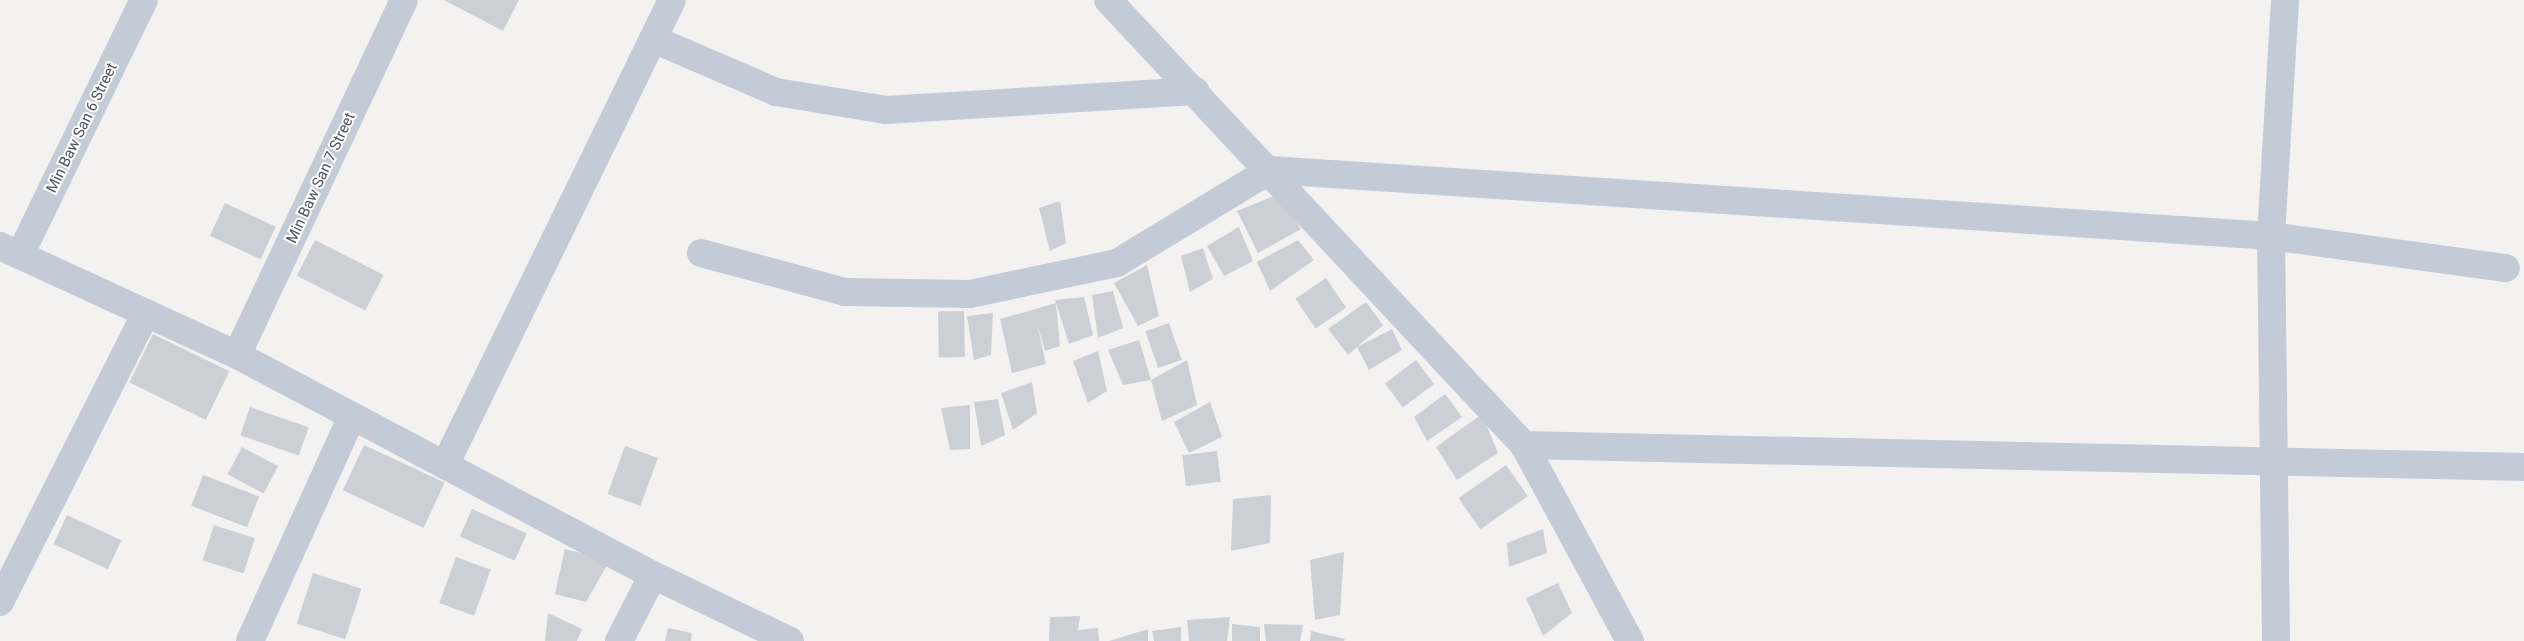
<!DOCTYPE html>
<style>
body{margin:0}
#map{position:relative;width:2524px;height:641px;overflow:hidden;background:#f4f1f1;font-family:Roboto,sans-serif}
div>[style]{position:absolute}
.building>*{inset:0;background:#cdcfd7;transform-origin:0 0}
.minor>*{height:28px;margin:-14px;padding:0 14px;transform-origin:14px;border-radius:14px;background:#c3cbd7}
span{translate:-50% -50%;white-space:nowrap;text-align:center;line-height:1.15;-webkit-text-stroke:4px #fff;paint-order:stroke}
.street-label{font-size:15px;color:#475161}
</style>
<div id="map">
<div class="building">
<div style="clip-path:polygon(444px 0,519px 0,503px 31px)"></div>
<div style="clip-path:polygon(1279px 194px,1301px 229px,1258px 253px,1237px 211px)"></div>
<div style="clip-path:polygon(1060px 201px,1066px 243px,1050px 251px,1039px 208px)"></div>
<div style="left:225px;top:203px;width:56px;height:36px;rotate:25deg"></div>
<div style="clip-path:polygon(1239px 227px,1253px 261px,1224px 276px,1207px 246px)"></div>
<div style="left:315px;top:240px;width:77px;height:40px;rotate:27deg"></div>
<div style="clip-path:polygon(1298px 240px,1314px 260px,1270px 291px,1257px 262px)"></div>
<div style="clip-path:polygon(1203px 248px,1213px 279px,1190px 292px,1181px 256px)"></div>
<div style="clip-path:polygon(1147px 265px,1159px 316px,1138px 326px,1114px 283px)"></div>
<div style="left:1326px;top:278px;width:36px;height:37px;rotate:56deg"></div>
<div style="clip-path:polygon(1113px 291px,1123px 328px,1098px 338px,1092px 295px)"></div>
<div style="clip-path:polygon(1084px 297px,1093px 335px,1069px 344px,1055px 300px)"></div>
<div style="clip-path:polygon(1366px 302px,1383px 325px,1357px 347px,1392px 329px,1402px 350px,1369px 370px,1357px 347px,1348px 355px,1328px 329px)"></div>
<div style="clip-path:polygon(1056px 303px,1060px 346px,1045px 351px,1037px 323px,1046px 364px,1012px 373px,1000px 319px)"></div>
<div style="left:964px;top:311px;width:46px;height:26px;rotate:89deg"></div>
<div style="clip-path:polygon(993px 313px,991px 355px,974px 360px,967px 316px)"></div>
<div style="left:1169px;top:323px;width:39px;height:25px;rotate:71deg"></div>
<div style="left:153px;top:334px;width:85px;height:54px;rotate:26deg"></div>
<div style="clip-path:polygon(1139px 340px,1151px 380px,1123px 385px,1108px 350px)"></div>
<div style="clip-path:polygon(1098px 351px,1107px 391px,1088px 403px,1073px 361px)"></div>
<div style="clip-path:polygon(1187px 360px,1197px 405px,1162px 421px,1151px 380px)"></div>
<div style="left:1416px;top:360px;width:30px;height:39px;rotate:53deg"></div>
<div style="clip-path:polygon(1032px 382px,1037px 413px,1013px 430px,1001px 393px)"></div>
<div style="clip-path:polygon(1445px 394px,1462px 417px,1427px 441px,1414px 417px)"></div>
<div style="clip-path:polygon(998px 399px,1005px 435px,981px 446px,974px 402px)"></div>
<div style="clip-path:polygon(1210px 402px,1222px 437px,1189px 453px,1174px 422px)"></div>
<div style="clip-path:polygon(970px 405px,970px 449px,950px 450px,941px 408px)"></div>
<div style="left:250px;top:407px;width:62px;height:30px;rotate:19deg"></div>
<div style="clip-path:polygon(1482px 414px,1498px 453px,1457px 480px,1436px 447px)"></div>
<div style="left:364px;top:445px;width:89px;height:50px;rotate:25deg"></div>
<div style="left:625px;top:446px;width:35px;height:51px;rotate:20deg"></div>
<div style="left:242px;top:447px;width:41px;height:31px;rotate:28deg"></div>
<div style="left:1217px;top:451px;width:31px;height:35px;rotate:83deg"></div>
<div style="left:1506px;top:465px;width:38px;height:58px;rotate:55deg"></div>
<div style="left:203px;top:475px;width:60px;height:33px;rotate:21deg"></div>
<div style="clip-path:polygon(1271px 495px,1270px 543px,1231px 551px,1233px 499px)"></div>
<div style="left:472px;top:509px;width:60px;height:30px;rotate:24deg"></div>
<div style="left:67px;top:515px;width:60px;height:32px;rotate:25deg"></div>
<div style="left:214px;top:525px;width:43px;height:37px;rotate:18deg"></div>
<div style="clip-path:polygon(1543px 529px,1547px 553px,1509px 567px,1507px 543px)"></div>
<div style="clip-path:polygon(565px 549px,610px 560px,586px 602px,555px 594px)"></div>
<div style="clip-path:polygon(1344px 552px,1340px 615px,1315px 620px,1310px 560px)"></div>
<div style="left:456px;top:557px;width:37px;height:49px;rotate:20deg"></div>
<div style="left:313px;top:573px;width:51px;height:53px;rotate:18deg"></div>
<div style="clip-path:polygon(1558px 583px,1572px 613px,1543px 636px,1526px 598px)"></div>
<div style="clip-path:polygon(548px 613px,582px 629px,577px 641px,545px 641px)"></div>
<div style="clip-path:polygon(1080px 616px,1078px 630px,1098px 628px,1099px 641px,1049px 641px,1050px 617px)"></div>
<div style="clip-path:polygon(1230px 617px,1227px 641px,1189px 641px,1187px 620px)"></div>
<div style="clip-path:polygon(1232px 624px,1260px 627px,1260px 641px,1232px 641px)"></div>
<div style="clip-path:polygon(1264px 624px,1303px 625px,1300px 641px,1266px 641px)"></div>
<div style="clip-path:polygon(1181px 627px,1181px 641px,1154px 641px,1152px 631px)"></div>
<div style="clip-path:polygon(668px 628px,692px 633px,691px 641px,665px 641px)"></div>
<div style="clip-path:polygon(1148px 629px,1148px 641px,1109px 641px)"></div>
<div style="clip-path:polygon(1311px 631px,1345px 639px,1344px 641px,1310px 641px)"></div>
</div>
<div class="minor">
<div style="left:1108px;top:0;width:609px;rotate:46.93deg"></div>
<div style="left:1524px;top:445px;width:223px;rotate:61.6deg"></div>
<div style="left:653px;top:39px;width:134px;rotate:23.3deg"></div>
<div style="left:776px;top:92px;width:111px;rotate:9.3deg"></div>
<div style="left:886px;top:110px;width:310px;rotate:-3.5deg"></div>
<div style="left:0;top:246px;width:261px;rotate:24.7deg"></div>
<div style="left:237px;top:355px;width:471px;rotate:27.9deg"></div>
<div style="left:653px;top:575px;width:152px;rotate:25.7deg"></div>
<div style="left:701px;top:253px;width:149px;rotate:15.2deg"></div>
<div style="left:845px;top:292px;width:125px;rotate:0.9deg"></div>
<div style="left:970px;top:294px;width:150px;rotate:-11.9deg"></div>
<div style="left:1117px;top:263px;width:179px;rotate:-31.3deg"></div>
<div style="left:1270px;top:170px;width:1003px;rotate:3.77deg"></div>
<div style="left:2271px;top:236px;width:237px;rotate:7.8deg"></div>
<div style="left:20px;top:255px;width:284px;rotate:-64.1deg"></div>
<div style="left:237px;top:355px;width:392px;rotate:-64.8deg"></div>
<div style="left:1524px;top:445px;width:1000px;rotate:1.26deg"></div>
<div style="left:445px;top:465px;width:517px;rotate:-63.98deg"></div>
<div style="left:0;top:602px;width:324px;rotate:-63.2deg"></div>
<div style="left:250px;top:641px;width:247px;rotate:-65.6deg"></div>
<div style="left:619px;top:641px;width:74px;rotate:-62.7deg"></div>
<div style="left:2276px;top:641px;width:405px;rotate:-90.7deg"></div>
<div style="left:2271px;top:236px;width:236px;rotate:-86.6deg"></div>
</div>
<div class="street-label">
<span style="left:82px;top:128px;rotate:-64deg">Min Baw San 6 Street</span>
<span style="left:321px;top:178px;rotate:-65deg">Min Baw San 7 Street</span>
</div>
</div>
